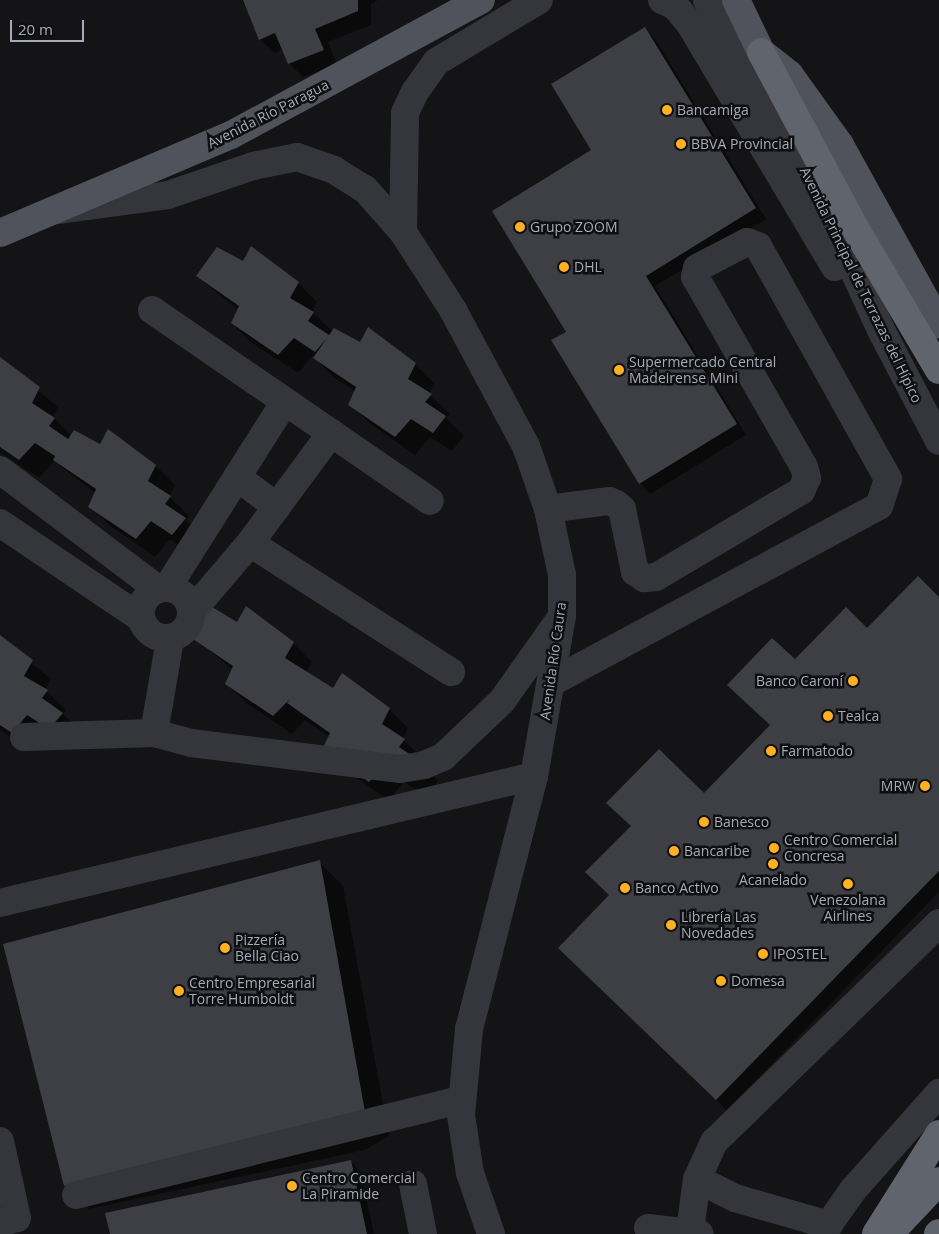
<!DOCTYPE html>
<meta charset="utf-8">
<style>
body{margin:0}
#map{position:relative;width:939px;height:1234px;overflow:hidden;background:#141416;font-family:"Open Sans",sans-serif}
div>[style]{position:absolute}
.shadow>*{inset:0;background:#0007}
.building>*{inset:0;background:#3e3f44}
.minor>*{height:28px;margin:-14px;padding:0 14px;transform-origin:14px;border-radius:14px;background:#35363c}
.minor>.ring{margin:-14px;padding:0;box-sizing:content-box;background:none;border:28px solid #35363c;border-radius:50%}
.major>*{height:28px;margin:-14px;padding:0 14px;transform-origin:14px;border-radius:14px;background:#50535b}
.highway>*{height:28px;margin:-14px;padding:0 14px;transform-origin:14px;border-radius:14px;background:#60646d}
.minor-bridge>*{height:28px;margin:-14px;padding:0 14px;transform-origin:14px;border-radius:14px;background:#35363c}
.dots>*{width:14px;height:14px;translate:-50% -50%;box-sizing:border-box;border:2px solid #0f0f11;border-radius:50%}
span{translate:-50% -50%;white-space:nowrap;text-align:center;line-height:1.15;-webkit-text-stroke:5px #0f0f11;paint-order:stroke}
.poi-label{font-size:14px;color:#a5abb8}
.left{translate:0 -50%;text-align:left}
.right{translate:-100% -50%;text-align:right}
.street-label{font-size:14px;color:#a5abb8}
.scale{position:absolute;left:10px;top:20px;width:74px;height:22px;box-sizing:border-box;border:2px solid #a5abb8;border-top:0;padding-left:6px;font-size:15px;line-height:18px;white-space:nowrap;color:#a5abb8;-webkit-text-stroke:4px #0f0f11;paint-order:stroke}
</style>
<div id="map">
<div class="shadow">
<div style="clip-path:polygon(244px 0,378px 0,371px 4px,371px 25px,328px 42px,337px 64px,303px 77px,290px 64px,283px 49px,274px 53px,260px 39px)"></div>
<div style="clip-path:polygon(644px 28px,655px 39px,766px 219px,655px 286px,746px 435px,650px 494px,640px 483px,568px 332px,593px 151px)"></div>
<div style="clip-path:polygon(243px 263px,298px 283px,317px 302px,312px 312px,333px 332px,415px 364px,434px 383px,429px 394px,450px 414px,446px 418px,464px 436px,452px 451px,430px 437px,415px 455px,369px 423px,350px 404px,355px 391px,333px 377px,313px 356px,298px 373px,251px 342px,232px 323px,238px 310px,197px 276px)"></div>
<div style="clip-path:polygon(0 359px,58px 407px,53px 417px,72px 436px,100px 446px,109px 431px,156px 466px,175px 485px,169px 496px,189px 516px,186px 520px,204px 538px,192px 553px,170px 539px,155px 557px,109px 525px,90px 506px,95px 493px,58px 464px,54px 461px,39px 478px,0 452px)"></div>
<div style="clip-path:polygon(939px 598px,939px 892px,727px 1110px,570px 958px,611px 895px,771px 726px,795px 661px)"></div>
<div style="clip-path:polygon(238px 623px,293px 643px,312px 662px,306px 673px,334px 689px,389px 709px,408px 728px,403px 739px,423px 759px,420px 763px,438px 781px,426px 796px,404px 782px,389px 800px,343px 769px,329px 737px,305px 720px,292px 734px,246px 703px,227px 684px,233px 670px,192px 636px)"></div>
<div style="clip-path:polygon(0 637px,51px 679px,45px 690px,66px 710px,63px 714px,81px 732px,47px 733px,31px 751px,0 730px)"></div>
<div style="clip-path:polygon(319px 862px,343px 886px,389px 1136px,365px 1150px,89px 1209px,65px 1185px)"></div>
<div style="clip-path:polygon(351px 1161px,361px 1172px,374px 1234px,111px 1234px)"></div>
</div>
<div class="building">
<div style="clip-path:polygon(243px 0,358px 0,358px 11px,315px 29px,324px 50px,288px 64px,275px 33px,259px 40px)"></div>
<div style="clip-path:polygon(645px 27px,756px 208px,646px 276px,737px 424px,639px 484px,551px 340px,566px 332px,492px 211px,591px 150px,551px 84px)"></div>
<div style="clip-path:polygon(251px 246px,299px 282px,290px 298px,314px 312px,308px 321px,329px 335px,334px 328px,360px 342px,368px 327px,416px 363px,408px 379px,432px 394px,425px 402px,446px 416px,433px 433px,411px 419px,395px 437px,348px 405px,356px 387px,313px 358px,327px 338px,315px 352px,294px 338px,278px 355px,231px 323px,239px 306px,196px 276px,217px 247px,243px 261px)"></div>
<div style="clip-path:polygon(0 357px,40px 387px,32px 403px,55px 418px,49px 426px,68px 439px,74px 430px,100px 444px,108px 429px,156px 465px,148px 481px,171px 496px,165px 504px,186px 518px,172px 535px,151px 521px,136px 539px,88px 507px,96px 489px,53px 460px,55px 456px,35px 443px,19px 460px,0 447px)"></div>
<div style="clip-path:polygon(918px 576px,939px 597px,939px 871px,716px 1100px,558px 948px,609px 895px,585px 872px,631px 826px,606px 803px,659px 749px,704px 793px,770px 725px,727px 685px,772px 638px,795px 659px,846px 607px,867px 628px)"></div>
<div style="clip-path:polygon(246px 606px,294px 642px,285px 658px,333px 688px,342px 673px,390px 708px,382px 724px,405px 739px,399px 747px,420px 761px,385px 764px,369px 782px,322px 750px,330px 733px,287px 703px,290px 699px,273px 716px,225px 684px,233px 666px,190px 637px,212px 607px,237px 622px)"></div>
<div style="clip-path:polygon(0 635px,33px 660px,24px 676px,48px 690px,42px 698px,63px 713px,49px 729px,27px 715px,12px 733px,0 725px)"></div>
<div style="clip-path:polygon(320px 860px,365px 1112px,340px 1127px,64px 1186px,3px 944px)"></div>
<div style="clip-path:polygon(351px 1160px,367px 1234px,110px 1234px,105px 1213px)"></div>
</div>
<div class="minor">
<div style="left:662px;top:0;width:14px;rotate:25deg"></div>
<div style="left:675px;top:6px;width:23px;rotate:50deg"></div>
<div style="left:690px;top:24px;width:283px;rotate:59.2deg"></div>
<div style="left:707px;top:0;width:229px;rotate:60.2deg"></div>
<div style="left:821px;top:199px;width:144px;rotate:65.4deg"></div>
<div style="left:881px;top:330px;width:125px;rotate:62.4deg"></div>
<div style="left:59px;top:210px;width:110px;rotate:-7.8deg"></div>
<div style="left:168px;top:195px;width:90px;rotate:-18.8deg"></div>
<div style="left:253px;top:166px;width:45px;rotate:-11.6deg"></div>
<div style="left:297px;top:157px;width:39px;rotate:19deg"></div>
<div style="left:334px;top:170px;width:36px;rotate:32deg"></div>
<div style="left:365px;top:189px;width:57px;rotate:48.5deg"></div>
<div style="left:403px;top:232px;width:93px;rotate:57.3deg"></div>
<div style="left:453px;top:310px;width:154px;rotate:61.8deg"></div>
<div style="left:526px;top:446px;width:67px;rotate:70.8deg"></div>
<div style="left:548px;top:509px;width:67px;rotate:78deg"></div>
<div style="left:562px;top:575px;width:41px;rotate:90deg"></div>
<div style="left:562px;top:616px;width:162px;rotate:99.9deg"></div>
<div style="left:534px;top:776px;width:261px;rotate:104.4deg"></div>
<div style="left:469px;top:1029px;width:86px;rotate:95.3deg"></div>
<div style="left:461px;top:1115px;width:59px;rotate:81.2deg"></div>
<div style="left:470px;top:1173px;width:65px;rotate:71deg"></div>
<div style="left:403px;top:232px;width:119px;rotate:-89deg"></div>
<div style="left:405px;top:113px;width:23px;rotate:-65deg"></div>
<div style="left:415px;top:92px;width:37px;rotate:-55deg"></div>
<div style="left:436px;top:62px;width:120px;rotate:-31deg"></div>
<div style="left:152px;top:310px;width:337px;rotate:34.5deg"></div>
<div style="left:0;top:470px;width:198px;rotate:37deg"></div>
<div style="left:237px;top:477px;width:50px;rotate:36.9deg"></div>
<div style="left:548px;top:509px;width:62px;rotate:-7.5deg"></div>
<div style="left:609px;top:501px;width:8px;rotate:23deg"></div>
<div style="left:616px;top:504px;width:8px;rotate:40deg"></div>
<div style="left:622px;top:509px;width:64px;rotate:78.3deg"></div>
<div style="left:635px;top:572px;width:11px;rotate:34deg"></div>
<div style="left:644px;top:578px;width:12px;rotate:-5deg"></div>
<div style="left:656px;top:577px;width:169px;rotate:-30.7deg"></div>
<div style="left:801px;top:491px;width:14px;rotate:-65deg"></div>
<div style="left:807px;top:478px;width:11px;rotate:-105deg"></div>
<div style="left:804px;top:467px;width:219px;rotate:-119.8deg"></div>
<div style="left:695px;top:277px;width:9px;rotate:-77deg"></div>
<div style="left:697px;top:268px;width:56px;rotate:-27.5deg"></div>
<div style="left:747px;top:242px;width:12px;rotate:20deg"></div>
<div style="left:758px;top:246px;width:267px;rotate:60.8deg"></div>
<div style="left:888px;top:479px;width:28px;rotate:108deg"></div>
<div style="left:879px;top:506px;width:371px;rotate:151.7deg"></div>
<div style="left:0;top:523px;width:170px;rotate:34deg"></div>
<div style="left:250px;top:543px;width:239px;rotate:32.7deg"></div>
<div class="ring" style="left:141px;top:588px;width:22px;height:22px"></div>
<div style="left:167px;top:588px;width:219px;rotate:-57.7deg"></div>
<div style="left:192px;top:611px;width:89px;rotate:-49.5deg"></div>
<div style="left:250px;top:543px;width:137px;rotate:-53.6deg"></div>
<div style="left:154px;top:733px;width:95px;rotate:-80.3deg"></div>
<div style="left:24px;top:737px;width:130px;rotate:-1.8deg"></div>
<div style="left:154px;top:733px;width:38px;rotate:15deg"></div>
<div style="left:191px;top:743px;width:211px;rotate:7.1deg"></div>
<div style="left:400px;top:769px;width:24px;rotate:-9deg"></div>
<div style="left:424px;top:765px;width:21px;rotate:-23deg"></div>
<div style="left:443px;top:757px;width:81px;rotate:-43.5deg"></div>
<div style="left:502px;top:701px;width:100px;rotate:-54.7deg"></div>
<div style="left:0;top:903px;width:549px;rotate:-13.38deg"></div>
<div style="left:0;top:1141px;width:79px;rotate:77.6deg"></div>
<div style="left:17px;top:1218px;width:18px;rotate:164deg"></div>
<div style="left:413px;top:1184px;width:51px;rotate:78.7deg"></div>
<div style="left:76px;top:1195px;width:397px;rotate:-13.9deg"></div>
<div style="left:691px;top:1223px;width:44px;rotate:-82.2deg"></div>
<div style="left:829px;top:1225px;width:98px;rotate:-164deg"></div>
<div style="left:735px;top:1198px;width:42px;rotate:-153.4deg"></div>
<div style="left:697px;top:1179px;width:41px;rotate:-65.3deg"></div>
<div style="left:714px;top:1142px;width:314px;rotate:-44.2deg"></div>
<div style="left:648px;top:1228px;width:52px;rotate:6.6deg"></div>
<div style="left:822px;top:1234px;width:54px;rotate:-54.8deg"></div>
<div style="left:853px;top:1190px;width:130px;rotate:-48.4deg"></div>
</div>
<div class="major">
<div style="left:736px;top:0;width:58px;rotate:64.3deg"></div>
<div style="left:761px;top:52px;width:36px;rotate:38deg"></div>
<div style="left:789px;top:74px;width:87px;rotate:54.3deg"></div>
<div style="left:840px;top:145px;width:205px;rotate:61.1deg"></div>
<div style="left:0;top:233px;width:251px;rotate:-23deg"></div>
<div style="left:231px;top:135px;width:284px;rotate:-28.4deg"></div>
</div>
<div class="highway">
<div style="left:761px;top:52px;width:200px;rotate:61.9deg"></div>
<div style="left:855px;top:228px;width:165px;rotate:59.4deg"></div>
<div style="left:890px;top:1233px;width:71px;rotate:-46.7deg"></div>
<div style="left:876px;top:1234px;width:118px;rotate:-57.8deg"></div>
<div style="left:938px;top:1234px;width:1px;rotate:-45deg"></div>
</div>
<div class="minor-bridge">
<div style="left:688px;top:1234px;width:11px;rotate:-75deg"></div>
</div>
<div class="dots">
<div style="left:667px;top:110px;background:#ffb023"></div>
<div style="left:681px;top:144px;background:#ffb023"></div>
<div style="left:520px;top:227px;background:#ffb023"></div>
<div style="left:564px;top:267px;background:#ffb023"></div>
<div style="left:619px;top:370px;background:#ffb023"></div>
<div style="left:853px;top:681px;background:#ffb023"></div>
<div style="left:828px;top:716px;background:#ffb023"></div>
<div style="left:771px;top:751px;background:#ffb023"></div>
<div style="left:925px;top:786px;background:#ffb023"></div>
<div style="left:704px;top:822px;background:#ffb023"></div>
<div style="left:774px;top:848px;background:#ffb023"></div>
<div style="left:674px;top:851px;background:#ffb023"></div>
<div style="left:773px;top:864px;background:#ffb023"></div>
<div style="left:848px;top:884px;background:#ffb023"></div>
<div style="left:625px;top:888px;background:#ffb023"></div>
<div style="left:671px;top:925px;background:#ffb023"></div>
<div style="left:225px;top:948px;background:#ffb023"></div>
<div style="left:763px;top:954px;background:#ffb023"></div>
<div style="left:721px;top:981px;background:#ffb023"></div>
<div style="left:179px;top:991px;background:#ffb023"></div>
<div style="left:292px;top:1186px;background:#ffb023"></div>
</div>
<div class="poi-label">
<span class="left" style="left:677px;top:110px">Bancamiga</span>
<span class="left" style="left:691px;top:144px">BBVA Provincial</span>
<span class="left" style="left:530px;top:227px">Grupo ZOOM</span>
<span class="left" style="left:574px;top:267px">DHL</span>
<span class="left" style="left:629px;top:370px">Supermercado Central<br>Madeirense Mini</span>
<span class="right" style="left:843px;top:681px">Banco Caroní</span>
<span class="left" style="left:838px;top:716px">Tealca</span>
<span class="left" style="left:781px;top:751px">Farmatodo</span>
<span class="right" style="left:915px;top:786px">MRW</span>
<span class="left" style="left:714px;top:822px">Banesco</span>
<span class="left" style="left:784px;top:848px">Centro Comercial<br>Concresa</span>
<span class="left" style="left:684px;top:851px">Bancaribe</span>
<span style="left:773px;top:880px">Acanelado</span>
<span class="left" style="left:635px;top:888px">Banco Activo</span>
<span style="left:848px;top:908px">Venezolana<br>Airlines</span>
<span class="left" style="left:681px;top:925px">Librería Las<br>Novedades</span>
<span class="left" style="left:235px;top:948px">Pizzería<br>Bella Ciao</span>
<span class="left" style="left:773px;top:954px">IPOSTEL</span>
<span class="left" style="left:731px;top:981px">Domesa</span>
<span class="left" style="left:189px;top:991px">Centro Empresarial<br>Torre Humboldt</span>
<span class="left" style="left:302px;top:1186px">Centro Comercial<br>La Piramide</span>
</div>
<div class="street-label">
<span style="left:268px;top:114px;rotate:-27deg">Avenida Río Paragua</span>
<span style="left:861px;top:285px;rotate:64deg">Avenida Principal de Terrazas del Hípico</span>
<span style="left:553px;top:661px;rotate:-82deg">Avenida Río Caura</span>
</div>
<div class="scale">20 m</div>
</div>
